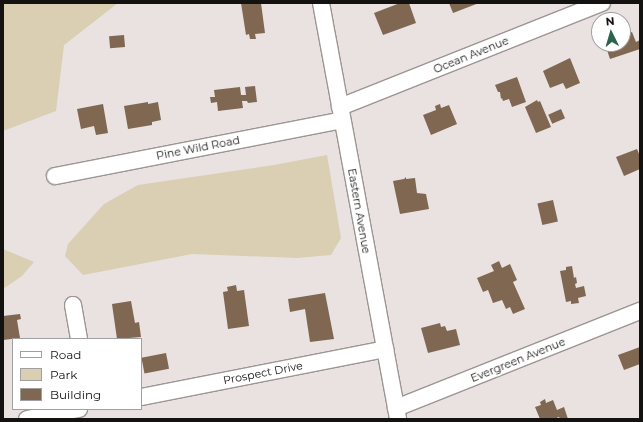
<!DOCTYPE html>
<style>
body{margin:0}
#map{position:relative;width:643px;height:422px;overflow:hidden;background:#e9e2e0;font-family:Montserrat,sans-serif}
div>[style]{position:absolute}
.green>*{inset:0;background:#daceb3}
.building>*{inset:0;background:#7f6751;transform-origin:0 0}
.roads{filter:drop-shadow(1px 0 #9c9593) drop-shadow(-1px 0 #9c9593) drop-shadow(0 1px #9c9593) drop-shadow(0 -1px #9c9593)}
.minor>*{height:16px;margin:-8px;padding:0 8px;transform-origin:8px;border-radius:8px;background:#fff}
span{translate:-50% -50%;white-space:nowrap;text-align:center;line-height:1.15;-webkit-text-stroke:3.5px #fff;paint-order:stroke}
.street-label{font-size:11px;color:#141211}
.frame{position:absolute;inset:0;border:4px solid #141211;pointer-events:none}
.legend{position:absolute;left:12px;top:338px;width:130px;height:72px;box-sizing:border-box;background:#fff;border:1px solid #a1a0a0;margin:0;padding:5px 7px;list-style:none;font-size:12px;color:#141211}
.legend li{display:flex;align-items:center;gap:8px;height:20px}
.legend b{width:20px;border:1px solid #a1a0a0}
.north{position:absolute;left:591px;top:12px;width:40px;height:40px;box-sizing:border-box;background:#fff;border:1px solid #a1a0a0;border-radius:50%;rotate:355deg;font-size:11px;font-weight:700;line-height:16px;text-align:center;color:#141211}
.north::after{content:'';display:block;margin:auto;width:14px;height:18px;background:#2b634c;clip-path:polygon(50% 0,100% 100%,50% 72%,0 100%)}
</style>
<div id="map">
<div class="green">
<div style="clip-path:polygon(3px 3px,118px 3px,64px 45px,56px 111px,3px 131px)"></div>
<div style="clip-path:polygon(327px 155px,341px 238px,331px 255px,297px 258px,192px 254px,83px 275px,65px 256px,68px 244px,104px 204px,138px 185px,274px 165px)"></div>
<div style="clip-path:polygon(3px 249px,34px 262px,22px 276px,3px 289px)"></div>
</div>
<div class="building">
<div style="clip-path:polygon(241px 3px,261px 3px,265px 33px,255px 34px,256px 39px,250px 39px,249px 34px,246px 35px)"></div>
<div style="clip-path:polygon(400px 3px,409px 3px,416px 23px,383px 35px,374px 13px)"></div>
<div style="clip-path:polygon(449px 3px,479px 3px,453px 13px)"></div>
<div style="clip-path:polygon(625px 32px,626px 34px,632px 32px,636px 42px,640px 40px,640px 49px,610px 59px,605px 44px,623px 44px,623px 33px)"></div>
<div style="left:124px;top:35px;width:12px;height:15px;rotate:85deg"></div>
<div style="clip-path:polygon(570px 58px,580px 83px,566px 89px,563px 83px,550px 88px,543px 71px)"></div>
<div style="clip-path:polygon(517px 77px,526px 102px,512px 107px,509px 99px,503px 101px,502px 98px,501px 99px,500px 92px,498px 92px,495px 85px)"></div>
<div style="clip-path:polygon(255px 86px,257px 102px,248px 103px,247px 101px,242px 101px,243px 108px,218px 111px,217px 102px,211px 103px,210px 97px,215px 97px,214px 90px,240px 87px,241px 95px,246px 95px,245px 87px)"></div>
<div style="clip-path:polygon(537px 100px,538px 102px,540px 101px,551px 127px,536px 133px,525px 107px)"></div>
<div style="clip-path:polygon(148px 102px,148px 104px,158px 102px,161px 120px,152px 122px,152px 125px,128px 129px,124px 106px)"></div>
<div style="clip-path:polygon(103px 104px,108px 133px,96px 135px,94px 126px,81px 129px,77px 109px)"></div>
<div style="clip-path:polygon(440px 104px,441px 108px,449px 105px,457px 124px,431px 135px,423px 115px,436px 110px,435px 106px)"></div>
<div style="left:561px;top:109px;width:10px;height:14px;rotate:66deg"></div>
<div style="clip-path:polygon(637px 149px,640px 156px,640px 169px,624px 176px,616px 157px)"></div>
<div style="clip-path:polygon(406px 177px,406px 179px,415px 178px,417px 193px,426px 194px,429px 209px,400px 214px,393px 181px,404px 179px)"></div>
<div style="left:553px;top:200px;width:22px;height:16px;rotate:77deg"></div>
<div style="clip-path:polygon(499px 261px,502px 268px,510px 264px,517px 280px,513px 282px,525px 309px,513px 314px,510px 307px,506px 309px,502px 300px,493px 303px,488px 290px,483px 292px,477px 278px,494px 271px,491px 265px)"></div>
<div style="clip-path:polygon(572px 266px,574px 278px,576px 277px,577px 283px,575px 284px,576px 288px,584px 286px,586px 296px,578px 298px,579px 303px,571px 304px,571px 301px,566px 302px,560px 271px,566px 270px,566px 267px)"></div>
<div style="clip-path:polygon(236px 285px,237px 291px,244px 290px,249px 326px,228px 329px,223px 292px,228px 291px,227px 287px)"></div>
<div style="clip-path:polygon(325px 293px,334px 339px,310px 342px,305px 309px,290px 312px,288px 299px)"></div>
<div style="clip-path:polygon(131px 301px,135px 323px,139px 322px,141px 337px,117px 339px,112px 304px)"></div>
<div style="clip-path:polygon(20px 314px,21px 319px,17px 320px,20px 338px,3px 340px,3px 316px)"></div>
<div style="clip-path:polygon(440px 323px,441px 327px,445px 326px,447px 331px,456px 329px,460px 345px,428px 353px,421px 328px)"></div>
<div style="clip-path:polygon(640px 347px,640px 364px,624px 370px,618px 355px)"></div>
<div style="left:166px;top:353px;width:16px;height:25px;rotate:79deg"></div>
<div style="clip-path:polygon(545px 399px,546px 403px,553px 400px,557px 410px,564px 407px,568px 419px,560px 419px,559px 417px,554px 419px,540px 419px,535px 407px,541px 405px,540px 402px)"></div>
</div>
<div class="roads">
<div class="minor">
<div style="left:321px;top:3px;width:423px;rotate:79.5deg"></div>
<div style="left:340px;top:107px;width:282px;rotate:-21.7deg"></div>
<div style="left:55px;top:176px;width:292px;rotate:-11deg"></div>
<div style="left:73px;top:305px;width:35px;rotate:80deg"></div>
<div style="left:141px;top:397px;width:249px;rotate:-11.1deg"></div>
<div style="left:396px;top:408px;width:263px;rotate:-21.7deg"></div>
<div style="left:27px;top:419px;width:53px;rotate:-10.9deg"></div>
</div>
</div>
<div class="street-label">
<span style="left:471px;top:55px;rotate:-22deg">Ocean Avenue</span>
<span style="left:198px;top:148px;rotate:-11deg">Pine Wild Road</span>
<span style="left:359px;top:211px;rotate:80deg">Eastern Avenue</span>
<span style="left:518px;top:360px;rotate:-22deg">Evergreen Avenue</span>
<span style="left:263px;top:373px;rotate:-11deg">Prospect Drive</span>
</div>
<div class="frame"></div>
<ul class="legend">
<li><b style="height:5px;background:#fff"></b>Road</li>
<li><b style="height:11px;background:#daceb3"></b>Park</li>
<li><b style="height:11px;background:#7f6751"></b>Building</li>
</ul>
<div class="north">N</div>
</div>
